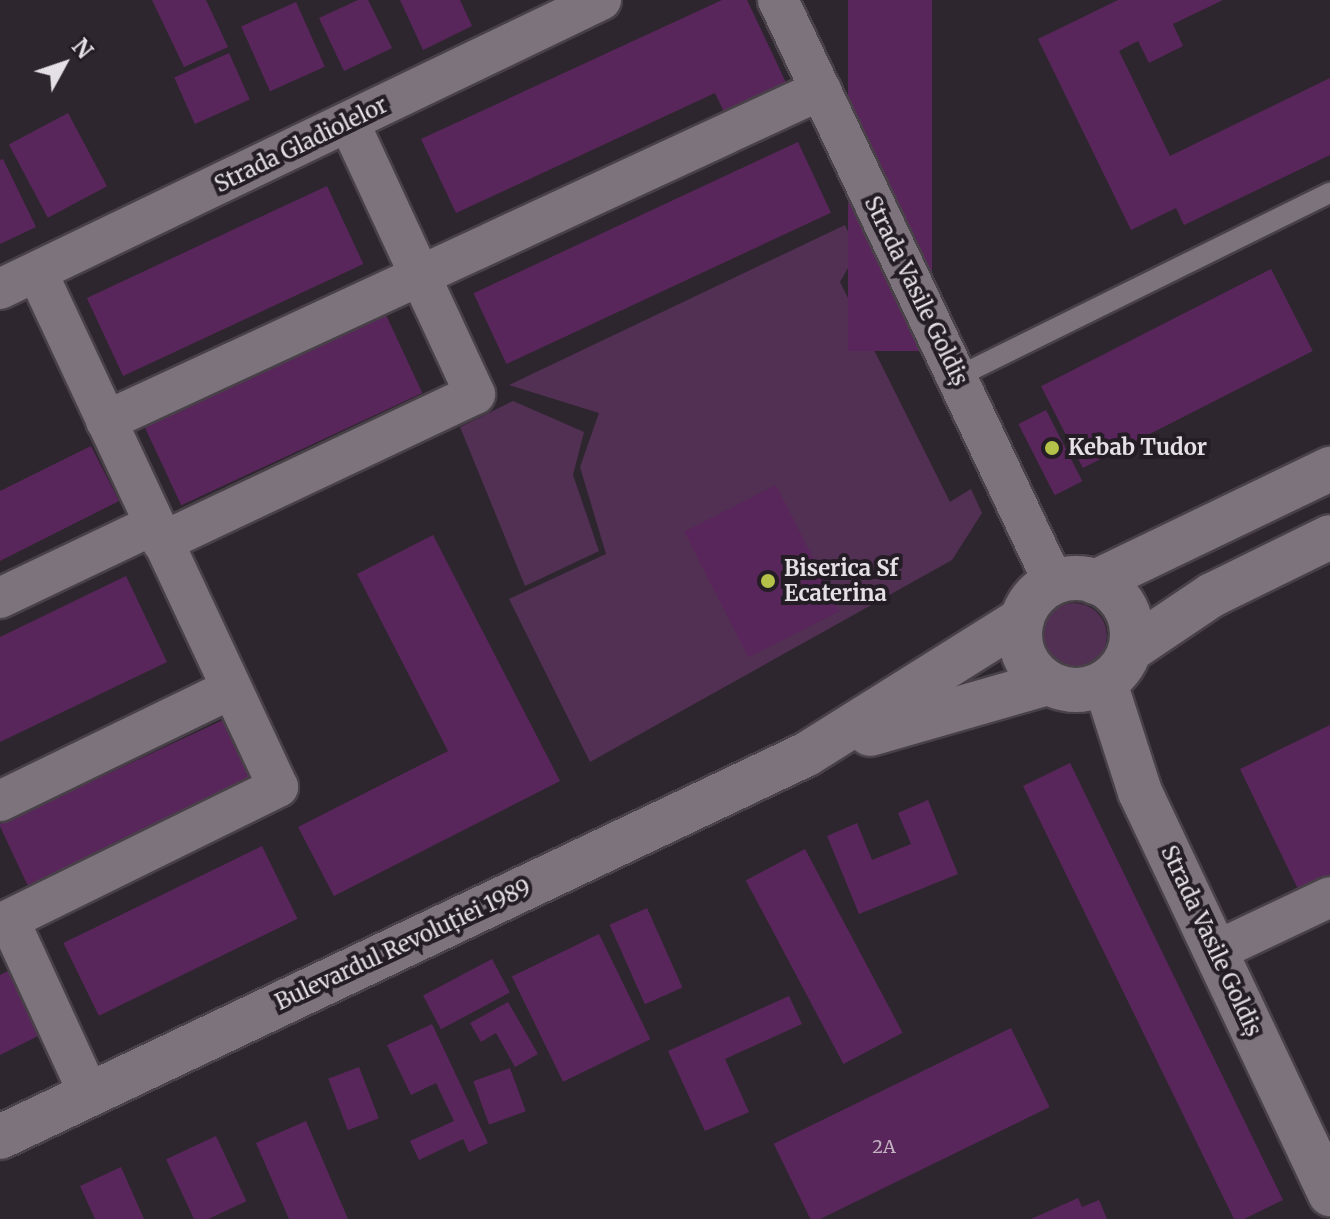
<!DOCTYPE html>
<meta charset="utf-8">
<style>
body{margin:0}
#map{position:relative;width:1330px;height:1219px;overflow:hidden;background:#2e262e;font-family:Merriweather,serif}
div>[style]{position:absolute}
.green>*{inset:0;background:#523053}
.round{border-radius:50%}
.building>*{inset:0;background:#59265b;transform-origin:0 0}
.roads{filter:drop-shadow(2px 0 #484148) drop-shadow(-2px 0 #484148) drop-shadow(0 2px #484148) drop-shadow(0 -2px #484148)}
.service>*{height:20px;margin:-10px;padding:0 10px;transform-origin:10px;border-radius:10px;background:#7d737d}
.minor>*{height:40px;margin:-20px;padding:0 20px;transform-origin:20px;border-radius:20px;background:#7d737d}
.tertiary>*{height:44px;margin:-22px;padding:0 22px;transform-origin:22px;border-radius:22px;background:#7d737d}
.secondary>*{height:44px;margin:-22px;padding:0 22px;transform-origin:22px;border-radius:22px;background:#7d737d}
.secondary>.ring{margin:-22px;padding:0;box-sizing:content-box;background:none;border:44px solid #7d737d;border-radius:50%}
.dots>*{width:22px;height:22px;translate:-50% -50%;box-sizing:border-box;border:4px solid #241d25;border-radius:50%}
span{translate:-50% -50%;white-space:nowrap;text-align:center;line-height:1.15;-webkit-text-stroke:8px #241d25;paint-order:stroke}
.number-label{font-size:18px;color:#c2b2c2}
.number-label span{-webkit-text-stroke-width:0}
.street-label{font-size:22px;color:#e5e0e5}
.poi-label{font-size:22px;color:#e5e0e5;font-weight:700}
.left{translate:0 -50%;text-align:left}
.north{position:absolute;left:24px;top:24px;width:80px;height:80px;-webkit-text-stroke:6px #241d25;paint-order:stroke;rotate:50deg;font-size:22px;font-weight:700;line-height:32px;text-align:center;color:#e5e0e5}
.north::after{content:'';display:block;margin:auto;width:28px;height:36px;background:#e5e0e5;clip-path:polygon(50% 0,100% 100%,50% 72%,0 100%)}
</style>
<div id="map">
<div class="green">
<div style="clip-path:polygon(845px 225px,857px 252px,840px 282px,950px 502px,971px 489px,982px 513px,952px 560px,590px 762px,509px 599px,606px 554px,580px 467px,599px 413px,509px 385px)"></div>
<div style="clip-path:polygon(513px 401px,584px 432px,573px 475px,599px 551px,525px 586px,460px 427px)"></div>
<div class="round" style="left:1041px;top:603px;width:66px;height:66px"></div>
</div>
<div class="building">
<div style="clip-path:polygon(152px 0,206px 0,228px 47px,184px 67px)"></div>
<div style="clip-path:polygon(358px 0,368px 0,392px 48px,344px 71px,319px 18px)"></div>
<div style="clip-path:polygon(400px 0,460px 0,472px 26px,423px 50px)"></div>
<div style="clip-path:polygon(722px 0,747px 0,789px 89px,727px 118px,715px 93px,456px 213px,421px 139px)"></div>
<div style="left:848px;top:0;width:84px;height:351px"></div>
<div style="clip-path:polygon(1118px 0,1223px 0,1173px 24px,1183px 46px,1149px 63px,1138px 41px,1119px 51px,1170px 156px,1330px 78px,1330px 155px,1184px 225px,1176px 208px,1131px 230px,1038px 39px)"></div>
<div style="left:296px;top:2px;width:71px;height:60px;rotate:66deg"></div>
<div style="left:229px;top:53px;width:51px;height:60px;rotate:66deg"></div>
<div style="left:68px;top:113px;width:83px;height:67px;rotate:62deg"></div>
<div style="left:798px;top:142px;width:78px;height:358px;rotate:65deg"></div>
<div style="clip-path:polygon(3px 159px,36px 227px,0 244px,0 160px)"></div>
<div style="left:327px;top:186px;width:86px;height:265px;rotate:65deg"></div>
<div style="left:1271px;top:269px;width:92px;height:258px;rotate:63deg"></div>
<div style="left:386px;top:315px;width:86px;height:266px;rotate:65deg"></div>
<div style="left:1046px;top:410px;width:80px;height:31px;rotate:63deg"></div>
<div style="clip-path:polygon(91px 446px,119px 501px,0 561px,0 491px)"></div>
<div style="left:776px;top:485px;width:141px;height:103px;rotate:63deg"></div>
<div style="clip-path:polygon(433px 535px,560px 781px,334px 896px,298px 827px,448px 751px,357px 574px)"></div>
<div style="clip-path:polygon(126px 576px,167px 662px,0 742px,0 637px)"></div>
<div style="left:223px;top:720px;width:68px;height:247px;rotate:65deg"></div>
<div style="clip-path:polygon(1330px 725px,1330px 876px,1299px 891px,1240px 769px)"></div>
<div style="clip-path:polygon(1070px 763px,1283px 1200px,1244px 1219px,1234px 1219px,1023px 786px)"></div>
<div style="clip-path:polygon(928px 800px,958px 874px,859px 914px,827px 836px,857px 823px,872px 860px,911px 844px,898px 813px)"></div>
<div style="left:262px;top:846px;width:81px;height:221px;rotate:64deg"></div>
<div style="left:805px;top:849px;width:208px;height:67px;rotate:62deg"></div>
<div style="left:647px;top:908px;width:87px;height:41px;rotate:66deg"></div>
<div style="left:599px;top:934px;width:117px;height:97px;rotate:64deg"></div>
<div style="left:492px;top:959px;width:38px;height:78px;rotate:62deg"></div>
<div style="clip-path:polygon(10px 970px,42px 1034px,0 1055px,0 975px)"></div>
<div style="clip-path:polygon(789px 996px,802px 1024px,725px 1059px,749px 1112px,705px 1131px,668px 1051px)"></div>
<div style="clip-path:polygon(508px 1002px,538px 1054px,515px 1067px,496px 1033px,481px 1042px,470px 1023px)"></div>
<div style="clip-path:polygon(432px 1024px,488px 1143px,469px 1152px,463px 1139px,419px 1160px,410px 1141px,454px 1121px,436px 1083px,411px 1095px,387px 1045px)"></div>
<div style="left:1011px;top:1028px;width:88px;height:264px;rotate:64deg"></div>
<div style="left:359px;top:1067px;width:55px;height:33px;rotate:69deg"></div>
<div style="left:510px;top:1068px;width:46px;height:39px;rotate:70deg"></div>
<div style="clip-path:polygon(306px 1121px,348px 1219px,289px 1219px,256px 1143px)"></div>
<div style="left:216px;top:1136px;width:72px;height:55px;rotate:65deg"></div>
<div style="clip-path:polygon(121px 1167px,144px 1219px,95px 1219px,80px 1186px)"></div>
<div style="clip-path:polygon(1078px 1198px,1082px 1207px,1099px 1200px,1107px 1219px,1031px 1219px)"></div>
</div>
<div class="roads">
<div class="service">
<div style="left:957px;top:377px;width:416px;rotate:-26.3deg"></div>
</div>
<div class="minor">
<div style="left:778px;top:0;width:645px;rotate:64.67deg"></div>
<div style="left:0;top:289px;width:667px;rotate:-25.68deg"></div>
<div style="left:106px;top:421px;width:788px;rotate:-24.84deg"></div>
<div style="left:162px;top:542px;width:346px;rotate:-25.3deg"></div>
<div style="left:475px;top:394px;width:300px;rotate:-114.9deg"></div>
<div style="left:0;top:598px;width:170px;rotate:-25.5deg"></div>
<div style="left:0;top:801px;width:257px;rotate:-25.9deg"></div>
<div style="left:9px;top:920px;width:192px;rotate:65.3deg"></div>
<div style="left:0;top:924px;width:310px;rotate:-26.2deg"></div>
<div style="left:278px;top:787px;width:569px;rotate:-115.08deg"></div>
<div style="left:1216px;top:951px;width:126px;rotate:-25.3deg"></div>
</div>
<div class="tertiary">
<div style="left:1105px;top:683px;width:114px;rotate:72.2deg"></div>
<div style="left:1140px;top:792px;width:445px;rotate:64.7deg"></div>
</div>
<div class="secondary">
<div class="ring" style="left:1020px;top:578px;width:68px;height:68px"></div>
<div style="left:1095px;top:582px;width:261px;rotate:-25.7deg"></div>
<div style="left:1130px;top:650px;width:99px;rotate:-33.9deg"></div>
<div style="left:1212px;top:595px;width:131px;rotate:-26.2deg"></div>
<div style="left:870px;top:734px;width:185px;rotate:-16deg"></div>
<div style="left:0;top:1137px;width:893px;rotate:-25.39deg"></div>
<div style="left:807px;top:754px;width:254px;rotate:-32.1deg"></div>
</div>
</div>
<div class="dots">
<div style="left:1052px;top:448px;background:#b4c24a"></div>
<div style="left:768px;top:581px;background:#b4c24a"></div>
</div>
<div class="number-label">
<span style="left:884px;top:1147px">2A</span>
</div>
<div class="street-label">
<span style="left:301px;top:145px;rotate:-26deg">Strada Gladiolelor</span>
<span style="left:916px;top:291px;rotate:64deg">Strada Vasile Goldiș</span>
<span style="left:1211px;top:941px;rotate:65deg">Strada Vasile Goldiș</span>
<span style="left:403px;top:945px;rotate:-25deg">Bulevardul Revoluției 1989</span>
</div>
<div class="poi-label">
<span class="left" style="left:1068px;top:448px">Kebab Tudor</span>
<span class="left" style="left:784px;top:581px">Biserica Sf<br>Ecaterina</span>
</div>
<div class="north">N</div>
</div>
